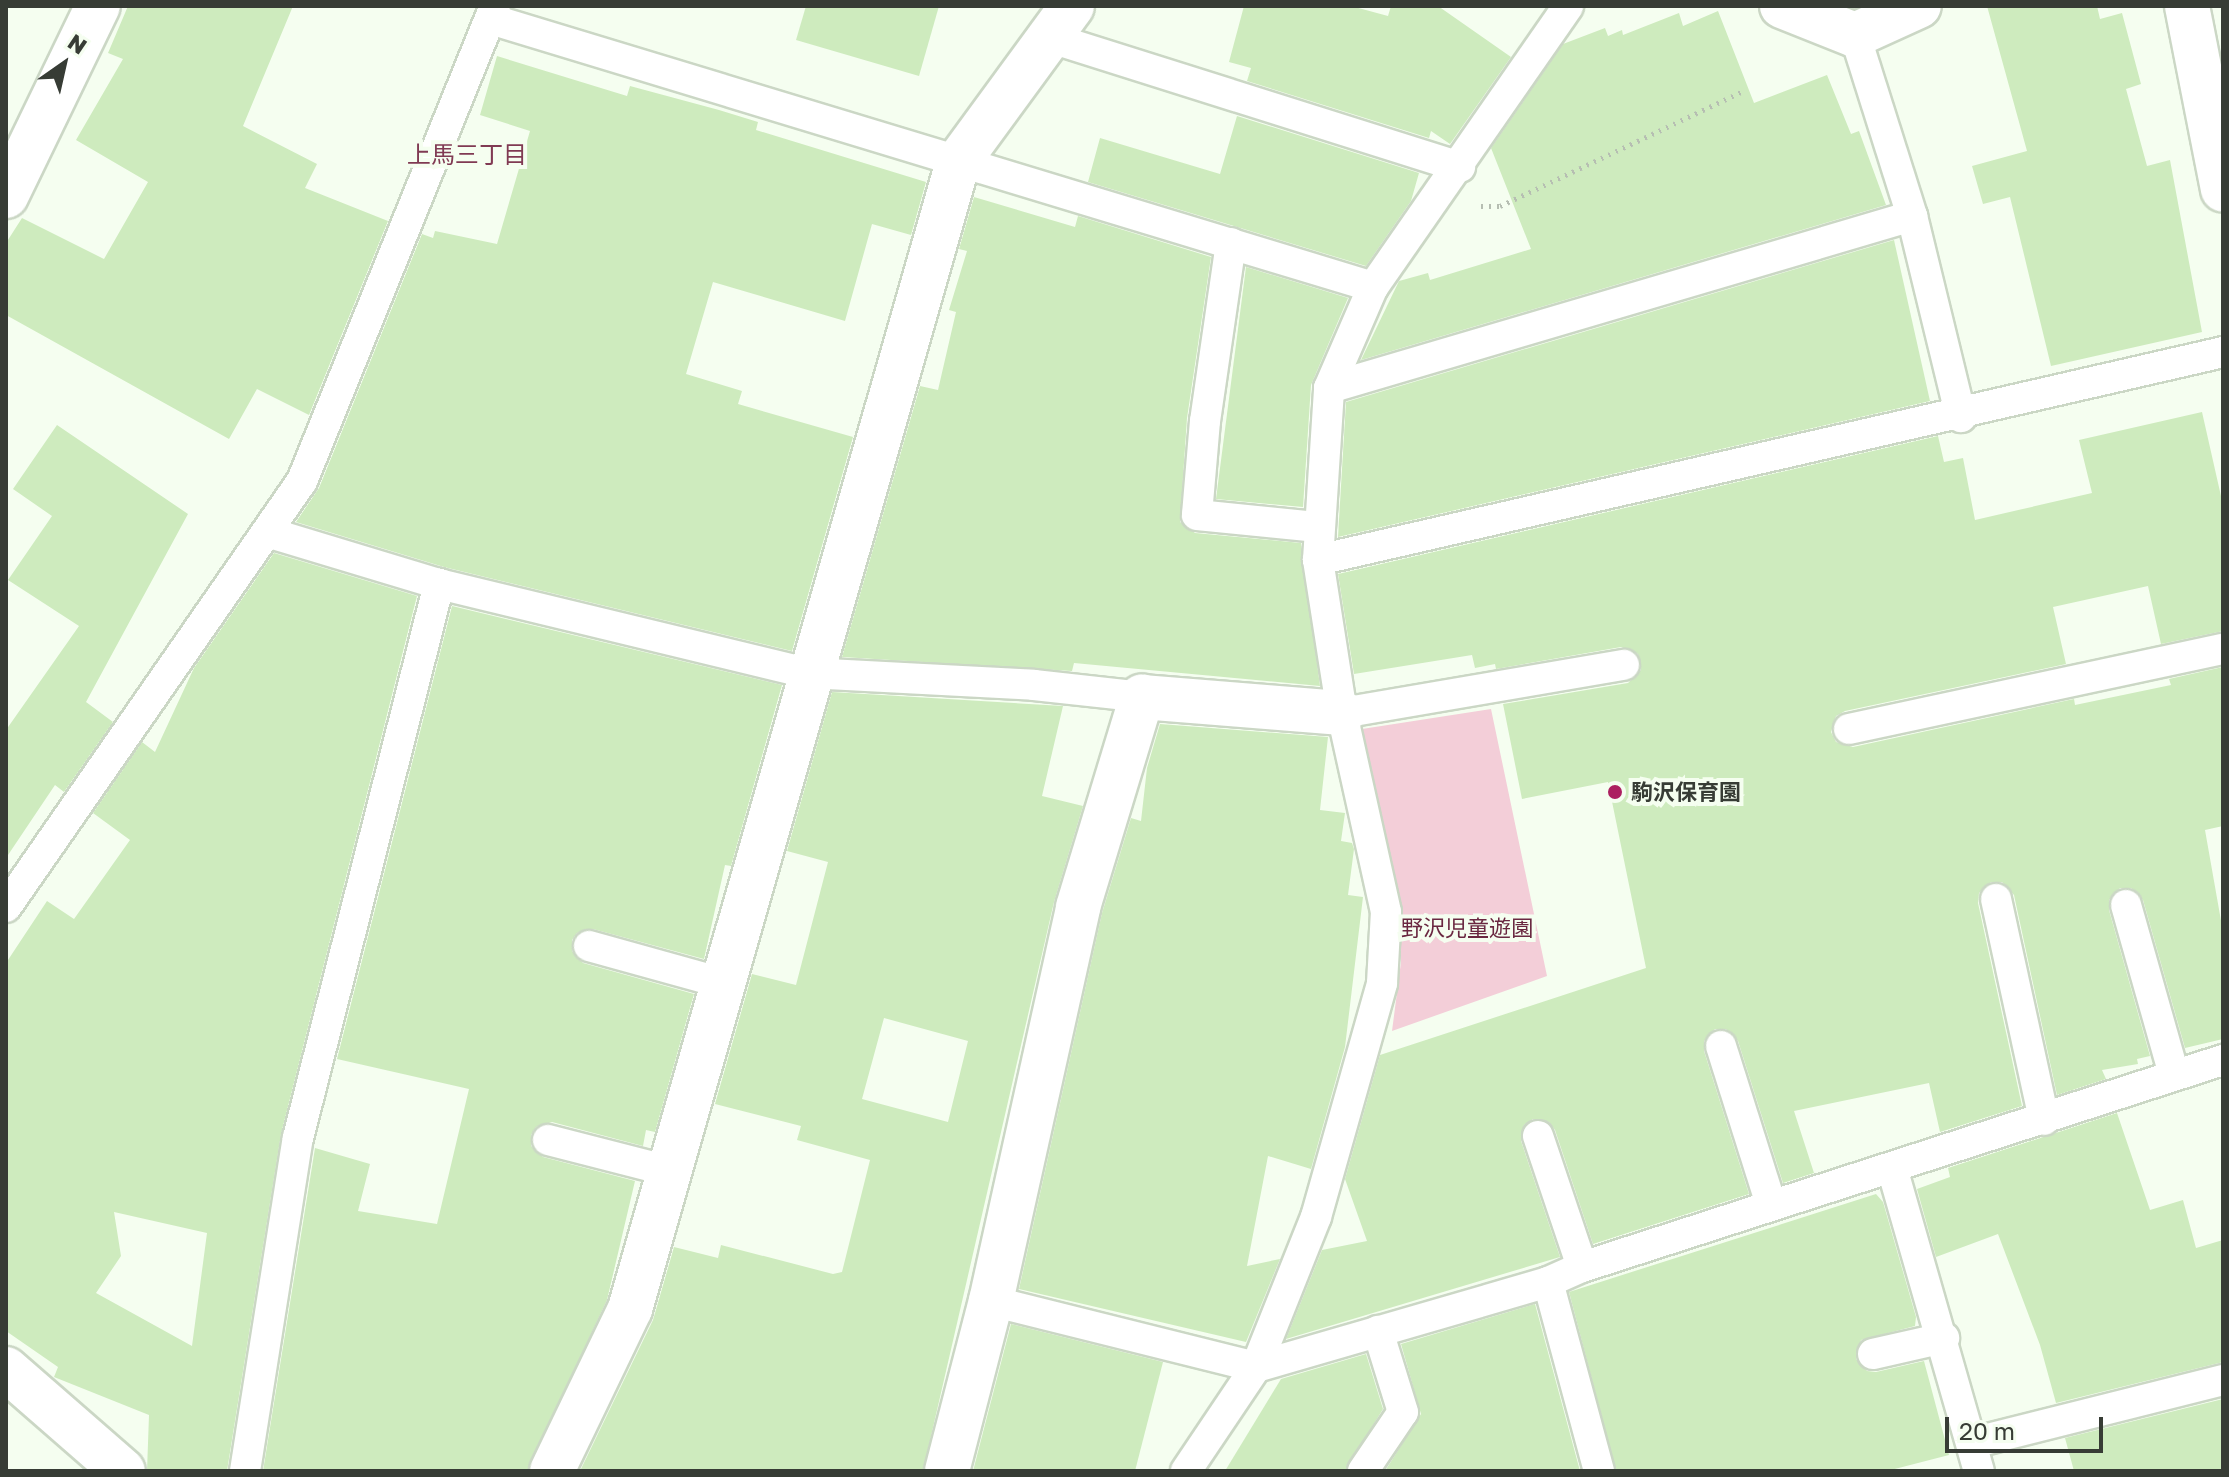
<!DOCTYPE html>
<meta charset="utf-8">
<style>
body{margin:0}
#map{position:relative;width:2229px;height:1477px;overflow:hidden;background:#f5fef0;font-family:"Golos Text","Noto Sans JP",sans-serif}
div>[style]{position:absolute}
.green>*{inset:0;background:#f3ced8}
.building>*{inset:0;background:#ceebbe}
.path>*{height:5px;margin-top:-2.5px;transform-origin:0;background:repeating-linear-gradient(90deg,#b6beb2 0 2px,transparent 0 8px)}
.roads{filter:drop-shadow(2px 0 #cbd7c5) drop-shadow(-2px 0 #cbd7c5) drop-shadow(0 2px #cbd7c5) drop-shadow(0 -2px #cbd7c5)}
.service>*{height:30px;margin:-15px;padding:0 15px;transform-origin:15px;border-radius:15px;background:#fff}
.minor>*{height:44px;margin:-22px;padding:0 22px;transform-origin:22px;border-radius:22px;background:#fff}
.primary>*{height:44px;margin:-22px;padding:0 22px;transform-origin:22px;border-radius:22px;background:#fff}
.dots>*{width:22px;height:22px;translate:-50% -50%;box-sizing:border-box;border:4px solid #f5fef0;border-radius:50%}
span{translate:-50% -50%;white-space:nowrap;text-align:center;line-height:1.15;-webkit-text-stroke:8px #f5fef0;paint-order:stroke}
.poi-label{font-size:22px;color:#373c35;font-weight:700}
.left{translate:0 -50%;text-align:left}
.park-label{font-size:22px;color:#6a2841}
.neighbourhood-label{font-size:24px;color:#803a53}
.frame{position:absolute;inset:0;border:8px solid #373c35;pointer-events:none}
.north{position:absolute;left:24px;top:24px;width:80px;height:80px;-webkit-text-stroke:6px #f5fef0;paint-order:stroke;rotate:34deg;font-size:22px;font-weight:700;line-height:32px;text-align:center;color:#373c35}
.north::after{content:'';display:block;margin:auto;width:28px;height:36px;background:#373c35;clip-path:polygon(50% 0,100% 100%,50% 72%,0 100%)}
.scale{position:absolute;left:1945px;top:1417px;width:158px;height:36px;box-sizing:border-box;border:4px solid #373c35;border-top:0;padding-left:10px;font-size:24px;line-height:28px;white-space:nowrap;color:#373c35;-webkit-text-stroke:6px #f5fef0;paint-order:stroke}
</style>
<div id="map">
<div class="green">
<div style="clip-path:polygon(1491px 709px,1547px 976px,1392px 1031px,1401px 962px,1397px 908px,1362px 729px)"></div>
</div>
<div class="building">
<div style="clip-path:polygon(128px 6px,293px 6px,243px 126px,317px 164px,305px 188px,388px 221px,309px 415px,257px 389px,229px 439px,6px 315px,6px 243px,22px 218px,104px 259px,148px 182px,76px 140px,123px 59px,108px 53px)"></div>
<div style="clip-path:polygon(806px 6px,939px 6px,919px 76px,796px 40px)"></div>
<div style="clip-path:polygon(1244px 6px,1351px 6px,1388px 16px,1391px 6px,1438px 6px,1511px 57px,1450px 144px,1431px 131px,1429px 138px,1247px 81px,1251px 68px,1229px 62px)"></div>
<div style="clip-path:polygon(1987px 6px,2097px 6px,2100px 19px,2122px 13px,2141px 84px,2126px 89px,2147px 166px,2170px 160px,2202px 332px,2051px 366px,2010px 197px,1983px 204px,1972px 166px,2027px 151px)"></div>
<div style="clip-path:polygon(1718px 11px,1754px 103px,1827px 75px,1851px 134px,1859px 131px,1886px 205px,1361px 360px,1399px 281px,1428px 273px,1430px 280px,1531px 249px,1491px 148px,1563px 44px,1605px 28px,1608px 36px,1622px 30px,1623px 35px,1679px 13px,1683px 26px)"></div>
<div style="clip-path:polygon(497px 56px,627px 96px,630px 86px,719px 110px,758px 122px,756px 130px,926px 182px,911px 235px,872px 224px,845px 321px,713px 282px,686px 374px,742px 391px,738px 404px,853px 437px,792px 651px,444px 567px,296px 522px,319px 488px,422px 234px,433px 238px,435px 231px,497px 244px,530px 131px,480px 115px)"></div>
<div style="clip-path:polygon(1237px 116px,1419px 173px,1411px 201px,1366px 266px,1088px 182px,1100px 138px,1220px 174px)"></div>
<div style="clip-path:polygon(974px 197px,1075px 227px,1078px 216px,1211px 257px,1187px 418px,1180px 522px,1195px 533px,1301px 543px,1320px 686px,1074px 663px,1072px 671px,842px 657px,920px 386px,938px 390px,956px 312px,949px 310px,967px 251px,959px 249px)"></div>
<div style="clip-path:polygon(1894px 240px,1930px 401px,1338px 537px,1346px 402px)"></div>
<div style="clip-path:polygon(1246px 267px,1348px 298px,1311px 385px,1303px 507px,1216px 499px)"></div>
<div style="clip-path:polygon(2202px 412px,2223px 505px,2223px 631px,2161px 644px,2148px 586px,2053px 607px,2066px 664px,1845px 711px,1836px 716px,1831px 732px,1836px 742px,1853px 747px,2074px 699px,2075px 705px,2171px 685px,2169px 679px,2223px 667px,2223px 826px,2205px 830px,2223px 932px,2223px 1039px,2185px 1048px,2143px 900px,2131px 888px,2120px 888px,2109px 900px,2109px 910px,2150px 1056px,2137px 1059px,2138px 1064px,2102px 1070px,2106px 1079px,2057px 1095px,2014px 895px,2002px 882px,1991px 882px,1979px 893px,1978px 903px,2022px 1106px,1940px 1132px,1929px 1083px,1794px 1111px,1814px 1173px,1783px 1183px,1738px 1041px,1726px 1029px,1715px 1029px,1704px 1041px,1704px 1051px,1749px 1194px,1593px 1244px,1555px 1130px,1549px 1122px,1533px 1119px,1524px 1125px,1521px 1141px,1560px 1257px,1286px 1339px,1322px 1250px,1367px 1241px,1345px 1179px,1380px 1055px,1646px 968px,1608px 782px,1522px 799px,1503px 704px,1628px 683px,1641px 670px,1638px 654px,1621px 647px,1496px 669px,1495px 664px,1475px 668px,1472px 655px,1354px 674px,1338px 574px,1938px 436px,1944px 462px,1963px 458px,1975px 520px,2092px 493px,2079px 440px)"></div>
<div style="clip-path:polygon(57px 425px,188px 514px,86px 702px,113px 722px,64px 792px,55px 785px,6px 858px,6px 730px,79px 626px,8px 580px,52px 516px,13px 489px)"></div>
<div style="clip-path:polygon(evenodd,274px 553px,417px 596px,281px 1134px,227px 1471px,147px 1471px,149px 1415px,54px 1377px,58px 1367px,6px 1331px,6px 963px,47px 901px,74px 919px,130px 840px,93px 813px,142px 742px,155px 752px,194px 668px,274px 553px,114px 1212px,207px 1233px,192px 1346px,96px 1293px,121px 1256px,114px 1212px)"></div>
<div style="clip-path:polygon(452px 606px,782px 685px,731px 866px,725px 865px,704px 959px,593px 929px,577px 933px,572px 940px,572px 951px,583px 963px,694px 994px,655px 1132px,646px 1130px,643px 1146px,552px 1122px,536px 1127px,531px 1135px,531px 1146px,543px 1157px,635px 1181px,607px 1300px,527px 1471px,263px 1471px,315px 1148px,370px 1164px,358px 1211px,437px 1224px,469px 1089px,337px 1059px)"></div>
<div style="clip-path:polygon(evenodd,832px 692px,1063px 706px,1042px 796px,1083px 806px,1054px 902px,923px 1471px,580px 1471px,653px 1320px,674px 1247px,718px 1258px,721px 1245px,833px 1274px,842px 1272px,870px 1160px,797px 1140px,801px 1126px,715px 1104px,752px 974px,796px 985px,828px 862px,787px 851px,832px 692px,884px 1018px,968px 1041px,948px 1122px,862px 1099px,884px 1018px)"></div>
<div style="clip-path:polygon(1160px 724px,1328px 737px,1320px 810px,1345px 813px,1341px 841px,1352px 843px,1354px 849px,1348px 895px,1363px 897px,1345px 1047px,1311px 1169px,1268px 1156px,1247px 1266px,1280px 1259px,1246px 1342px,1019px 1289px,1102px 913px,1131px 818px,1141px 821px,1147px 768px)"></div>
<div style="clip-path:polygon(2117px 1113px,2150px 1210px,2183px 1200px,2196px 1248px,2223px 1240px,2223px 1362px,2056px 1403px,2040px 1345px,1998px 1234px,1936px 1257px,1917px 1189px,1950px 1177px,1948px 1168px)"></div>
<div style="clip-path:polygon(1876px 1194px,1883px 1202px,1916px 1317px,1915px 1326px,1861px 1340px,1856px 1359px,1867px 1371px,1876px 1372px,1924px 1361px,1949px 1455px,1887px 1471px,1616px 1471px,1569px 1292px)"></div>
<div style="clip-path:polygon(1535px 1304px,1580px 1471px,1385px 1471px,1421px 1414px,1401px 1344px)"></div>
<div style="clip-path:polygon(1011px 1324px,1163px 1362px,1135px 1471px,973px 1471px)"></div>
<div style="clip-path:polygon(1366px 1354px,1383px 1409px,1345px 1471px,1225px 1471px,1281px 1379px)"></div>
<div style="clip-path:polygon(2223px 1399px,2223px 1471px,2074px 1471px,2065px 1438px)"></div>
</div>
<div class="path">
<div style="left:1481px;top:206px;width:19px"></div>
<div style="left:1500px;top:206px;width:269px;rotate:-25.3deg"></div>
</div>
<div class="roads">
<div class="service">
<div style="left:490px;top:19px;width:923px;rotate:16.88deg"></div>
<div style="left:1855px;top:35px;width:190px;rotate:72.5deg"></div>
<div style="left:1912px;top:216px;width:207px;rotate:76.3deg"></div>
<div style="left:1051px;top:38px;width:429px;rotate:17.5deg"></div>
<div style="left:1231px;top:243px;width:180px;rotate:98.3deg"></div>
<div style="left:1205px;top:421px;width:94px;rotate:94.9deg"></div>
<div style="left:1197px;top:515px;width:122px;rotate:5.7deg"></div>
<div style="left:1329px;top:388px;width:608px;rotate:-16.44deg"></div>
<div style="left:270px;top:533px;width:177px;rotate:16.8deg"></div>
<div style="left:439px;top:584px;width:380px;rotate:13.6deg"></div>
<div style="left:808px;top:673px;width:226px;rotate:3deg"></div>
<div style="left:1034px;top:685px;width:109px;rotate:6.3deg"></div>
<div style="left:1318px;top:560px;width:929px;rotate:-12.94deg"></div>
<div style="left:1342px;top:713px;width:286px;rotate:-9.7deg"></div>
<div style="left:1849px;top:729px;width:382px;rotate:-12.1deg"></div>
<div style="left:1996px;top:899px;width:226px;rotate:77.7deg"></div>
<div style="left:2126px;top:905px;width:177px;rotate:74.2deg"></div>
<div style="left:6px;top:907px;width:519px;rotate:-55.21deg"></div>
<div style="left:302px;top:481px;width:513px;rotate:-67.89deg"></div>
<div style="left:589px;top:946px;width:138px;rotate:15.5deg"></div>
<div style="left:1721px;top:1046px;width:167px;rotate:72.5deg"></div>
<div style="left:1538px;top:1136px;width:138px;rotate:71.4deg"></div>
<div style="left:548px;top:1140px;width:125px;rotate:14.4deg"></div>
<div style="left:1892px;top:1168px;width:315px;rotate:74deg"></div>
<div style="left:1548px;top:1282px;width:196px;rotate:74.9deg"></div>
<div style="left:991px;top:1301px;width:273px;rotate:14deg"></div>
<div style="left:1256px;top:1367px;width:304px;rotate:-16.2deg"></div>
<div style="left:1548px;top:1282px;width:37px;rotate:-24deg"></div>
<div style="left:1582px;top:1267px;width:674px;rotate:-17.9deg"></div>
<div style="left:1873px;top:1354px;width:73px;rotate:-12.7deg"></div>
<div style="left:1972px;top:1443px;width:259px;rotate:-14.1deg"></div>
<div style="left:245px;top:1471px;width:337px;rotate:-81deg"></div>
<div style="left:298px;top:1138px;width:572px;rotate:-75.72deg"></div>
<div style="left:1186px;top:1471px;width:125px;rotate:-56.1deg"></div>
<div style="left:1256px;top:1367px;width:162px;rotate:-68.2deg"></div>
<div style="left:1316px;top:1217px;width:243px;rotate:-74.2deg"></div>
<div style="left:1382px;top:983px;width:71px;rotate:-86.8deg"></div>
<div style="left:1386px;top:912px;width:204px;rotate:-102.5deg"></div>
<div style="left:1342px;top:713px;width:155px;rotate:-98.9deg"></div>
<div style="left:1318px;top:560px;width:172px;rotate:-86.3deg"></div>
<div style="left:1329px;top:388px;width:110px;rotate:-66.5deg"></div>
<div style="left:1373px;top:287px;width:342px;rotate:-55.2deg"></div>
<div style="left:1363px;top:1471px;width:71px;rotate:-55.9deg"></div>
<div style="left:1403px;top:1412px;width:85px;rotate:-107.2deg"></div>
</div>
<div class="minor">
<div style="left:1782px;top:6px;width:79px;rotate:21.7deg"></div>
<div style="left:1855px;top:35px;width:70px;rotate:-24.4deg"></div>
<div style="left:6px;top:196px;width:211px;rotate:-64.2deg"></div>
<div style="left:6px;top:1369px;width:155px;rotate:41.1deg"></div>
<div style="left:552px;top:1471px;width:180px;rotate:-64.3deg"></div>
<div style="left:630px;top:1309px;width:1193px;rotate:-74.04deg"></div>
<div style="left:958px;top:162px;width:193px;rotate:-53.8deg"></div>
<div style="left:947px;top:1471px;width:176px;rotate:-75.5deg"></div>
<div style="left:991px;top:1301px;width:403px;rotate:-77.5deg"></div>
<div style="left:1078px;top:907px;width:220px;rotate:-73.1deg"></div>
<div style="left:1142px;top:697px;width:201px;rotate:4.6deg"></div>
</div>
<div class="primary">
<div style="left:2187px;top:6px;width:187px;rotate:78.9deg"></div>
</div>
</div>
<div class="dots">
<div style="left:1615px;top:792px;background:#ac2060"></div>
</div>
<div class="poi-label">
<span class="left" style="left:1631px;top:792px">駒沢保育園</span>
</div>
<div class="park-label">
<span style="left:1467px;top:928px">野沢児童遊園</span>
</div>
<div class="neighbourhood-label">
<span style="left:467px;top:154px">上馬三丁目</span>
</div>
<div class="frame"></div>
<div class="north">N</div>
<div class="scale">20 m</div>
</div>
